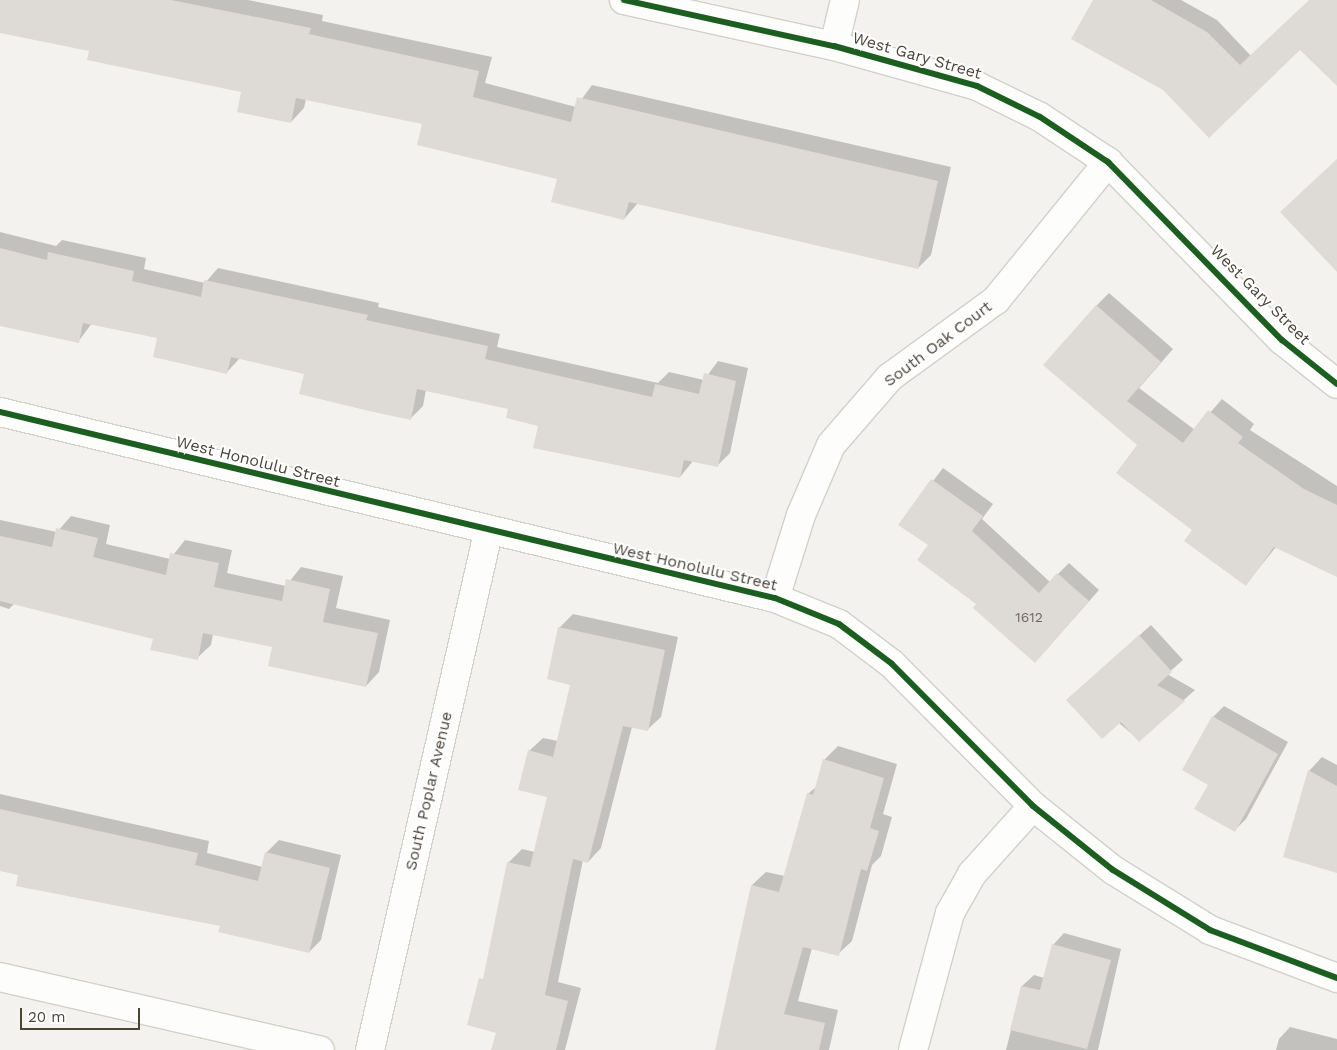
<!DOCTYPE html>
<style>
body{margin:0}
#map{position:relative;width:1337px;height:1050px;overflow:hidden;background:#f4f2ee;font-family:"Work Sans",sans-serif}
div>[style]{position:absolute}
.shadow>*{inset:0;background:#0003}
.building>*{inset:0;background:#dedbd6}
.roads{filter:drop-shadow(1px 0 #d2d0cb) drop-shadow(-1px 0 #d2d0cb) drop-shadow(0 1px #d2d0cb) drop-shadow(0 -1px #d2d0cb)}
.street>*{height:28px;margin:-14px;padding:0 14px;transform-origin:14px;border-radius:14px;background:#fdfdfc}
.cycleway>*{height:6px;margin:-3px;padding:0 3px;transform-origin:3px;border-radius:3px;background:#1b5e20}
span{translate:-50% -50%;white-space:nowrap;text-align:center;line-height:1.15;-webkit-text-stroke:4px #fff;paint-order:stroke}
.number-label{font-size:14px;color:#706a61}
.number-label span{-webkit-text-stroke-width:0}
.street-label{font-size:16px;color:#4b4439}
.scale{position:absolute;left:20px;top:1008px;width:120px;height:22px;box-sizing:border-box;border:2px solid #4b4439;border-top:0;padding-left:6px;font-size:15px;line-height:18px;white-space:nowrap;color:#4b4439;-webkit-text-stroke:4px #fff;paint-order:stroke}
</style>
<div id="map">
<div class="shadow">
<div style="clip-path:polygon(0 0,248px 0,323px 15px,322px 21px,492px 57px,485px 83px,576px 107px,592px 85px,951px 167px,931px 255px,918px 268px,638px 203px,624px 219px,558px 178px,424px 123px,306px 99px,304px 108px,291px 122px,242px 91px,90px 50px,0 31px)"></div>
<div style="clip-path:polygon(1095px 0,1181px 0,1217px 20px,1270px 76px,1259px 87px)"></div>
<div style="clip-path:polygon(0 232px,56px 246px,62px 240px,146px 258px,144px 269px,205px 283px,218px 268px,379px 303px,378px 307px,500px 334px,497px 347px,658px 383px,669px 372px,704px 380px,718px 361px,748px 368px,730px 453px,717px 466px,693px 461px,680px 477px,539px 425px,509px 408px,426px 390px,423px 406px,410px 419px,305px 373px,240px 358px,227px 372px,159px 338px,92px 323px,78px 342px,0 323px)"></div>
<div style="clip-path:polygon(1109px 293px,1173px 349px,1139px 388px,1195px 430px,1222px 399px,1254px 424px,1250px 430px,1337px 486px,1337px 576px,1276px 547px,1246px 584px,1194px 530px,1139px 445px,1096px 306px)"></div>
<div style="clip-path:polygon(943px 468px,993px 504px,982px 519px,1050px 582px,1069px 563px,1099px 590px,1046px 650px,978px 603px,929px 545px,900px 524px)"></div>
<div style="clip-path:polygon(71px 516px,110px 525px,106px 544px,170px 559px,185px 540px,232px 550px,227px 573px,286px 586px,301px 567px,343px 576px,336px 608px,390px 620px,379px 672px,366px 686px,274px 646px,213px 634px,211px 645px,197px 658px,154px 638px,15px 603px,9px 609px,0 606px,0 520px,57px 532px)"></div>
<div style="clip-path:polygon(573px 614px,678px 637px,661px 717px,647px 730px,632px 727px,601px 848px,588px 862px,583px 860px,558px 982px,581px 988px,565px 1050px,493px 1050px,497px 1032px,468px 1024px,486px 973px,508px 863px,522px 849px,535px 852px,549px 796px,529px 751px,543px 738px,558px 741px,572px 684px,559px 628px)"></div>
<div style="clip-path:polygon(1151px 625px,1183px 660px,1167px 674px,1195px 690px,1139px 740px,1079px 689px)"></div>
<div style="clip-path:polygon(1224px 706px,1288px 742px,1246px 819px,1235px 830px,1213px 717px)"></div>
<div style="clip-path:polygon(838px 746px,897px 764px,883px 814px,892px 817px,881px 856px,872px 865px,852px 941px,838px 954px,812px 948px,798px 1001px,838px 1010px,829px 1050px,717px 1050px,752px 885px,766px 872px,785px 876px,808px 794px,817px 786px,824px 760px)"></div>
<div style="clip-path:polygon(1322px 757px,1337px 765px,1337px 870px,1309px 771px)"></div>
<div style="clip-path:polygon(0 794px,209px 841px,207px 853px,263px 867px,266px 853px,279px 840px,341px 855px,321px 940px,309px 952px,221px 925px,0 869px)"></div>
<div style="clip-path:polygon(1064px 933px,1121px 949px,1098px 1050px,1006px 1050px,1022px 986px,1034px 975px,1044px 978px,1053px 945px)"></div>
<div style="clip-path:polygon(1290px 1027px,1337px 1039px,1337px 1050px,1276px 1050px,1279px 1039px)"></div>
</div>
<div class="building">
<div style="clip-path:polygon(0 0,171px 0,311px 28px,309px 34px,479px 71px,473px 97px,571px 122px,577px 97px,938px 181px,918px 269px,629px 202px,624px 220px,551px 202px,557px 179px,417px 145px,422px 124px,296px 98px,291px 123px,237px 112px,241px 92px,87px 60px,89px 51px,0 33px)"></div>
<div style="clip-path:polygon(1093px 0,1151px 0,1207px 32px,1240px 65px,1309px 0,1337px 0,1337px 86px,1300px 50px,1209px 138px,1163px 90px,1071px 39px)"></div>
<div style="clip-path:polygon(1337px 159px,1337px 272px,1280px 212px)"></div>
<div style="clip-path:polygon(0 248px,47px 260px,48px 252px,134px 271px,132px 281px,201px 297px,204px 280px,368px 315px,366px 320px,488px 346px,485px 359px,652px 397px,655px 384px,699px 394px,704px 373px,736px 381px,718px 467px,684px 460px,680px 478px,533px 448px,538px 426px,506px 418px,508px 409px,417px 389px,411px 420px,369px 411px,299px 394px,304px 374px,231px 357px,227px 374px,153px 357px,157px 338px,83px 323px,79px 343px,0 326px)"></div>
<div style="clip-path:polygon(1096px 305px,1161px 362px,1127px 401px,1183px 443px,1208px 410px,1243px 437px,1238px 443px,1304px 489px,1337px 505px,1337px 577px,1274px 547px,1246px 586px,1184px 541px,1192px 530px,1116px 473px,1137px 445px,1043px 365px)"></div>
<div style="clip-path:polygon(931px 479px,983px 516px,972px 531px,1039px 593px,1057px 573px,1089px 601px,1035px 663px,973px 608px,976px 604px,917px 560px,928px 545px,898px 525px)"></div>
<div style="clip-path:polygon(56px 528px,98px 538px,93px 557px,166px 575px,170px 553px,219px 563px,214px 587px,282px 601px,286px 579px,330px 589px,323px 622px,378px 633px,366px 687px,268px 666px,272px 647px,203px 633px,198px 660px,150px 650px,153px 639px,0 601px,0 536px,52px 547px)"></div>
<div style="clip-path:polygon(558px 627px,665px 650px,648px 731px,623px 726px,588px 863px,573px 859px,545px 995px,568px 1001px,556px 1050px,491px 1050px,496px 1033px,467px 1025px,479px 978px,483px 979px,507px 862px,530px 867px,547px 797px,518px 790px,528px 750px,553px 757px,570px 685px,547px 679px)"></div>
<div style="clip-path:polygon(1139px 635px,1172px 672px,1157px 685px,1185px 701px,1139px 742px,1121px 722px,1102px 739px,1066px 700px)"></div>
<div style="clip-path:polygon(1212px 716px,1278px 754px,1235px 832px,1194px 809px,1208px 785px,1182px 770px)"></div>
<div style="clip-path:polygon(823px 759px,884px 778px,870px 828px,879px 831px,867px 871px,861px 869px,839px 956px,803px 947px,784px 1014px,825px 1023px,819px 1050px,715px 1050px,751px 885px,779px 892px,807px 793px,813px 795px)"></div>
<div style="clip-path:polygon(1308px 770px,1337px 786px,1337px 873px,1283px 857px)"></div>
<div style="clip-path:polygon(0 809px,198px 853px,195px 865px,258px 881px,265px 852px,330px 868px,309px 953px,218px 932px,220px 926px,16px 886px,18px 875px,0 871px)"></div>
<div style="clip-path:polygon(1052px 944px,1111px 960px,1087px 1049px,1010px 1030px,1021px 986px,1040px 990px)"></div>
</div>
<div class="roads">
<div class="street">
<div style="left:624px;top:0;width:215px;rotate:12.4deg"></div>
<div style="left:834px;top:46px;width:148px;rotate:15.6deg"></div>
<div style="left:977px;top:86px;width:70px;rotate:26.2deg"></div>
<div style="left:1040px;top:117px;width:82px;rotate:33.5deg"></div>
<div style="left:1108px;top:162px;width:249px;rotate:45.7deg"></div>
<div style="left:1282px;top:340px;width:70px;rotate:38.7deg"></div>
<div style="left:834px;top:46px;width:47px;rotate:-76.6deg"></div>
<div style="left:0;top:412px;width:797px;rotate:13.5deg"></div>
<div style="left:775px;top:598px;width:69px;rotate:22.1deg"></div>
<div style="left:839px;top:624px;width:66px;rotate:37deg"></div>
<div style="left:892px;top:664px;width:200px;rotate:45.2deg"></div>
<div style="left:1033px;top:806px;width:102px;rotate:38.7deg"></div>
<div style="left:1113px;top:870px;width:114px;rotate:31.7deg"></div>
<div style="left:1210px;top:930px;width:136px;rotate:20.7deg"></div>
<div style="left:775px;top:598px;width:87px;rotate:-72.6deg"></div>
<div style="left:801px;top:515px;width:76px;rotate:-66.8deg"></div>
<div style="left:831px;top:445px;width:90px;rotate:-49.1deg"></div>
<div style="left:890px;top:377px;width:131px;rotate:-36deg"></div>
<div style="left:996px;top:300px;width:178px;rotate:-50.9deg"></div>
<div style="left:0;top:977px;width:328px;rotate:12.9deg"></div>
<div style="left:370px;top:1050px;width:530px;rotate:-77.14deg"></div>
<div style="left:913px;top:1050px;width:142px;rotate:-74.9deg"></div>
<div style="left:950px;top:913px;width:45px;rotate:-60.6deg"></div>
<div style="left:972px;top:874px;width:91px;rotate:-48.1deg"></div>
</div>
</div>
<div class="cycleway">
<div style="left:624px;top:0;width:215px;rotate:12.4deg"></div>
<div style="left:834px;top:46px;width:148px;rotate:15.6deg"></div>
<div style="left:977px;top:86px;width:70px;rotate:26.2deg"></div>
<div style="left:1040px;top:117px;width:82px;rotate:33.5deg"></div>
<div style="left:1108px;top:162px;width:249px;rotate:45.7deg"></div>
<div style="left:1282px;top:340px;width:70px;rotate:38.7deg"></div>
<div style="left:0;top:412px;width:797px;rotate:13.5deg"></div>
<div style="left:775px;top:598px;width:69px;rotate:22.1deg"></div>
<div style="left:839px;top:624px;width:66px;rotate:37deg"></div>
<div style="left:892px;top:664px;width:200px;rotate:45.2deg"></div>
<div style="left:1033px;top:806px;width:102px;rotate:38.7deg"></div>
<div style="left:1113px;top:870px;width:114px;rotate:31.7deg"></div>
<div style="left:1210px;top:930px;width:136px;rotate:20.7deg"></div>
</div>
<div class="number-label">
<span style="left:1029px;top:617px">1612</span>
</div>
<div class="street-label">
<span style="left:917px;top:56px;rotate:16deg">West Gary Street</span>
<span style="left:1260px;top:295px;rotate:45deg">West Gary Street</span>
<span style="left:938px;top:344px;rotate:-37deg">South Oak Court</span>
<span style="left:258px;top:462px;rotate:14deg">West Honolulu Street</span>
<span style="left:695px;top:567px;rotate:13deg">West Honolulu Street</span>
<span style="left:429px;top:791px;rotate:-77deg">South Poplar Avenue</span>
</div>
<div class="scale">20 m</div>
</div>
